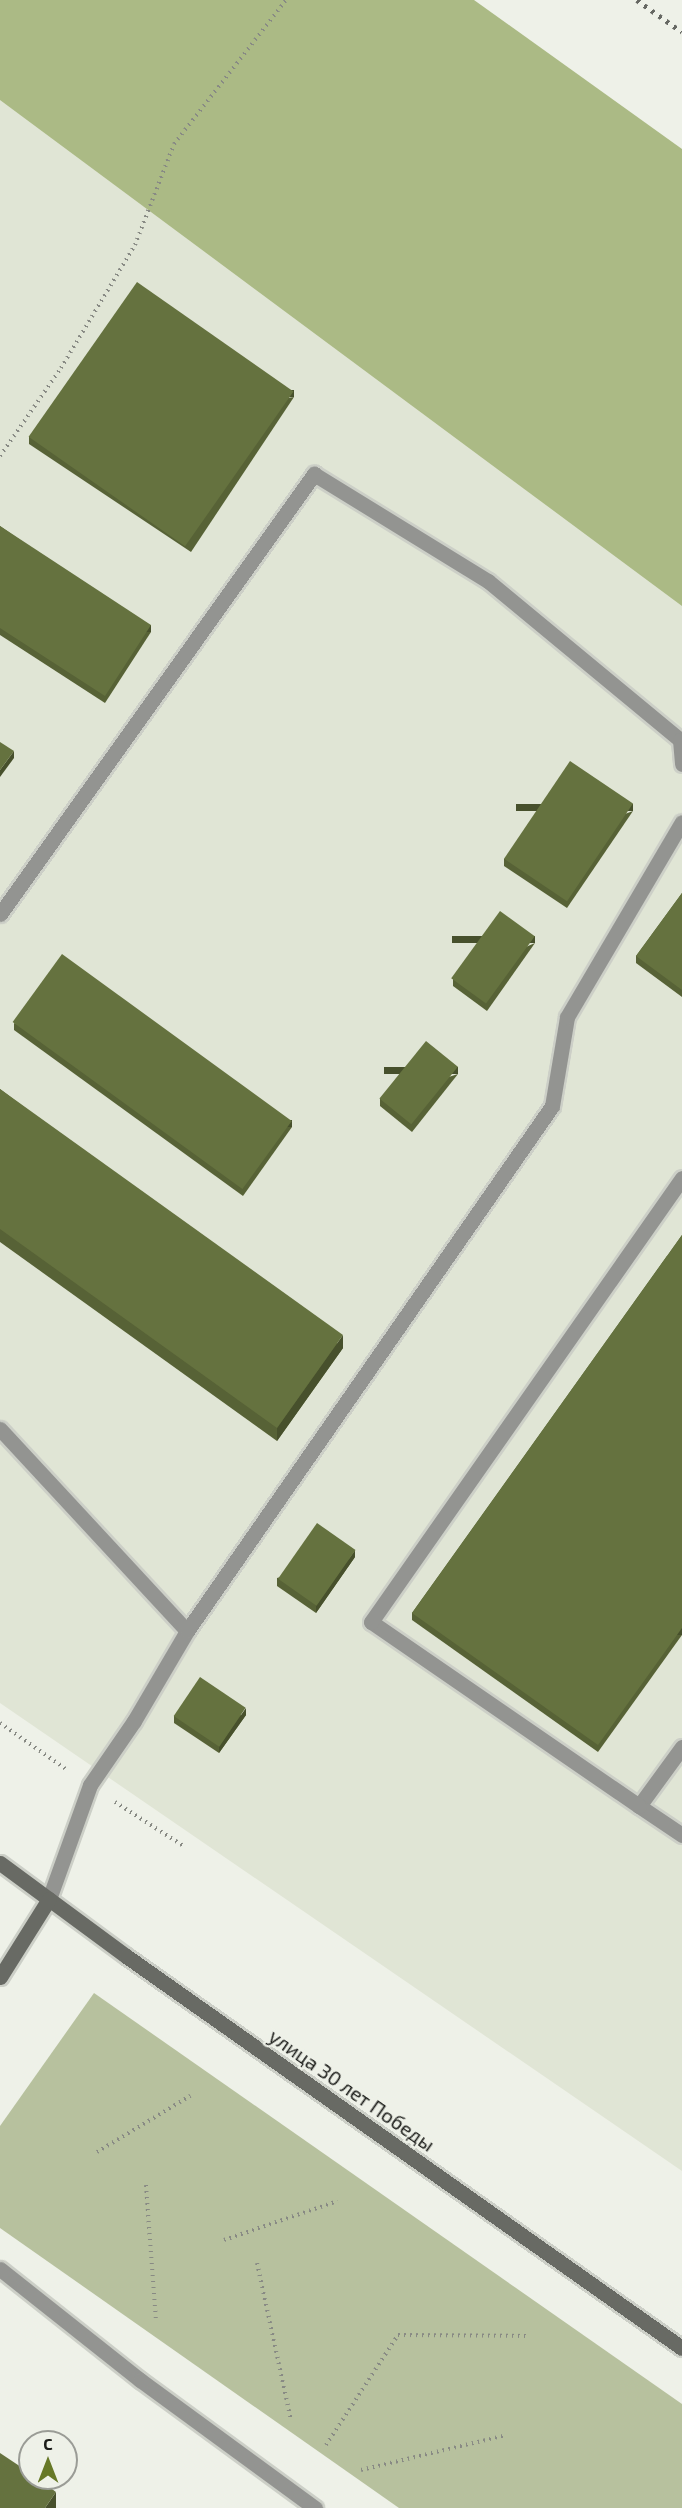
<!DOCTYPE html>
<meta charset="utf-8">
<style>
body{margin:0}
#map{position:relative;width:682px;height:2508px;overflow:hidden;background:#eef1e8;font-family:"Exo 2",sans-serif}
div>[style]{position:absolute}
.built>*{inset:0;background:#e0e5d5}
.green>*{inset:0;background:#b7c19e}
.forest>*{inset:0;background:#abba85}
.path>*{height:4px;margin-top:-2px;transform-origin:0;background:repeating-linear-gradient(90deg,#888a84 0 1.5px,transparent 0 6px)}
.roads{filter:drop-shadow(2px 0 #cccfc7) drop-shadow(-2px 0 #cccfc7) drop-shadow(0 2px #cccfc7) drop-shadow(0 -2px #cccfc7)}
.lane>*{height:15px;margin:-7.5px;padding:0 7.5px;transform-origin:7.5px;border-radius:7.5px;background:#939491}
.secondary>*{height:15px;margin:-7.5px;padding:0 7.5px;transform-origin:7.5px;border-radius:7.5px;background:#686a64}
.rail>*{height:4.5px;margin-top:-2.25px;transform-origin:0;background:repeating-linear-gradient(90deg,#666863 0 3px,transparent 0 9px)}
.wall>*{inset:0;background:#576236}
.shaded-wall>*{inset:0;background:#47502c;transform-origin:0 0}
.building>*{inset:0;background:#65723f;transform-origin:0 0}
span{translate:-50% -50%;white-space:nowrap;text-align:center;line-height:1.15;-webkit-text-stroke:4.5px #eef1e8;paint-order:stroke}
.street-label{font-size:20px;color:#1c1d1a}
.north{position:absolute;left:18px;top:2430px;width:60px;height:60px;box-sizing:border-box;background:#eef1e8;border:2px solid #9a9c96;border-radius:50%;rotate:0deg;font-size:16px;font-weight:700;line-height:24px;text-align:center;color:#1c1d1a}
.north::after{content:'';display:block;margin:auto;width:21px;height:27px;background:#667827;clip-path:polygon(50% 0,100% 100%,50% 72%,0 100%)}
</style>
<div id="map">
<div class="built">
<div style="clip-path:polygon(0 0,682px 473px,682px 2171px,0 1703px)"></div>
</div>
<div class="green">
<div style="clip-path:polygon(94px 1993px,682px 2404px,682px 2508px,399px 2508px,0 2228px,0 2126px)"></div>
</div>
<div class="forest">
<div style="clip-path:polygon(0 0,474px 0,682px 149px,682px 606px,0 100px)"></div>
</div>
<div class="path">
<div style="left:0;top:456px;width:107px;rotate:-55.3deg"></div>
<div style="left:61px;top:368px;width:144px;rotate:-59deg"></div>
<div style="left:135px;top:245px;width:108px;rotate:-68.9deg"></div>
<div style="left:174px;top:144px;width:182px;rotate:-52.1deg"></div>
<div style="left:0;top:1723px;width:80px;rotate:34.9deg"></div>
<div style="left:115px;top:1802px;width:80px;rotate:32.7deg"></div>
<div style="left:97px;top:2152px;width:109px;rotate:-31.1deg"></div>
<div style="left:146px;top:2185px;width:137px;rotate:85.8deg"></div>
<div style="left:224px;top:2240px;width:120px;rotate:-18.9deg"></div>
<div style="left:257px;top:2263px;width:161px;rotate:77.8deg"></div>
<div style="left:326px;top:2445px;width:131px;rotate:-56.8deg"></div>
<div style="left:398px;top:2335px;width:129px;rotate:0.4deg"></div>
<div style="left:361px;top:2470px;width:146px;rotate:-13.5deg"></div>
</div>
<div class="roads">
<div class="lane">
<div style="left:0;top:914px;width:541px;rotate:-54.49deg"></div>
<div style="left:314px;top:474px;width:204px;rotate:31.6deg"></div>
<div style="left:488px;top:581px;width:249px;rotate:39.6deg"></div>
<div style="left:680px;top:740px;width:24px;rotate:85deg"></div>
<div style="left:0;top:1429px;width:275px;rotate:47.2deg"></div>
<div style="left:682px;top:1747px;width:73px;rotate:126.1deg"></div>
<div style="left:639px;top:1806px;width:52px;rotate:34deg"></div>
<div style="left:639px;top:1806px;width:325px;rotate:-145.5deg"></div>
<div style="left:371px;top:1622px;width:542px;rotate:-54.99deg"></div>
<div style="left:49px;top:1899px;width:121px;rotate:-70.2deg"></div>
<div style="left:90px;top:1785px;width:78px;rotate:-55.5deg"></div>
<div style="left:134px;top:1721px;width:104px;rotate:-59.5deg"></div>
<div style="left:187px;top:1631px;width:639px;rotate:-55.19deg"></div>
<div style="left:552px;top:1106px;width:90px;rotate:-80.4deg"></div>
<div style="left:567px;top:1017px;width:226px;rotate:-59.5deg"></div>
<div style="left:0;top:2269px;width:179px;rotate:38.4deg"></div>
<div style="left:140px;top:2380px;width:217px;rotate:36.2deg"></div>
</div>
<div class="secondary">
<div style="left:0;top:1863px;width:157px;rotate:36.4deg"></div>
<div style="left:126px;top:1956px;width:680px;rotate:35.19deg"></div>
<div style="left:0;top:1977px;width:92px;rotate:-57.9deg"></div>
</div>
</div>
<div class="rail">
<div style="left:637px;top:0;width:55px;rotate:35.4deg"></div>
</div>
<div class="wall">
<div style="clip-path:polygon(294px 397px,191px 552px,29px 444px,29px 437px)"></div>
<div style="clip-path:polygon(0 526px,151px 632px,105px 703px,0 635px)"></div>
<div style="clip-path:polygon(633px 811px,567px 908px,504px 866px,504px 859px)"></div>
<div style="clip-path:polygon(682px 893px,682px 997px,636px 963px,636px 956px)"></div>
<div style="clip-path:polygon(535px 943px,487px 1011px,453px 986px,453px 979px)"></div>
<div style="clip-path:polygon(14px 1023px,292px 1127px,243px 1196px,14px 1030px)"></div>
<div style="clip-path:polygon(458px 1074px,412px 1132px,380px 1106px,380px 1099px)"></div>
<div style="clip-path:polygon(0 1089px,343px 1348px,277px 1441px,0 1242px)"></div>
<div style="clip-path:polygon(682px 1235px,682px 1635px,598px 1752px,412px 1620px,412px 1613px)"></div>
<div style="clip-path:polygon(355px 1557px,316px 1613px,277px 1586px,277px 1578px)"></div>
<div style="clip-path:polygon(246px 1715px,219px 1753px,174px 1723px,174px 1716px)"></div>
</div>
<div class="shaded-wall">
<div style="left:294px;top:390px;width:7px;height:186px;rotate:90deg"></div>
<div style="left:151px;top:625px;width:7px;height:85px;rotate:90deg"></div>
<div style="clip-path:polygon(14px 751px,14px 758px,0 777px,0 770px)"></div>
<div style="left:633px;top:804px;width:7px;height:117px;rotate:90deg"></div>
<div style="left:535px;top:936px;width:7px;height:83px;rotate:90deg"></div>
<div style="left:458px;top:1067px;width:7px;height:74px;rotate:90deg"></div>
<div style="left:292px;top:1120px;width:7px;height:85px;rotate:90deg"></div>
<div style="clip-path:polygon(343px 1335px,343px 1348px,277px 1441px,277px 1428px)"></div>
<div style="clip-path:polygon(355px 1550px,355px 1557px,316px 1613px,316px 1606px)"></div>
<div style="left:682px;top:1628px;width:7px;height:144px;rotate:90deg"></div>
<div style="clip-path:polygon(246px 1708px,246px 1715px,219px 1753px,219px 1746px)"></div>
<div style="clip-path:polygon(56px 2492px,56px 2508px,45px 2508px)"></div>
</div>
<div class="building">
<div style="left:137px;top:282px;width:191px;height:189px;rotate:35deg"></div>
<div style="clip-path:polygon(0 526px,151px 625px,105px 696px,0 628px)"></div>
<div style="clip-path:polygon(0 742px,14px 751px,0 770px)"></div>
<div style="left:570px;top:761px;width:76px;height:118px;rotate:34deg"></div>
<div style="clip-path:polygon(682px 893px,682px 990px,636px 956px)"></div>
<div style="left:500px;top:911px;width:43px;height:83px;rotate:36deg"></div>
<div style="left:62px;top:954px;width:284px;height:84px;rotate:36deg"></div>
<div style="left:426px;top:1041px;width:41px;height:74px;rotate:39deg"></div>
<div style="clip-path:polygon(0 1089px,343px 1335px,277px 1428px,0 1229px)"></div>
<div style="clip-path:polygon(682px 1235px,682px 1628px,598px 1745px,412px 1613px)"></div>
<div style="left:317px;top:1523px;width:47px;height:68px;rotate:35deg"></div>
<div style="left:200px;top:1677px;width:55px;height:47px;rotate:34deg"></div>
<div style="clip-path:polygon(0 2453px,30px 2473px,30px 2478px,37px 2478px,56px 2492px,45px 2508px,0 2508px)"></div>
</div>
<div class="street-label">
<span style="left:352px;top:2090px;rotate:35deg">улица 30 лет Победы</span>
</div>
<div class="north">С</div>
</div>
